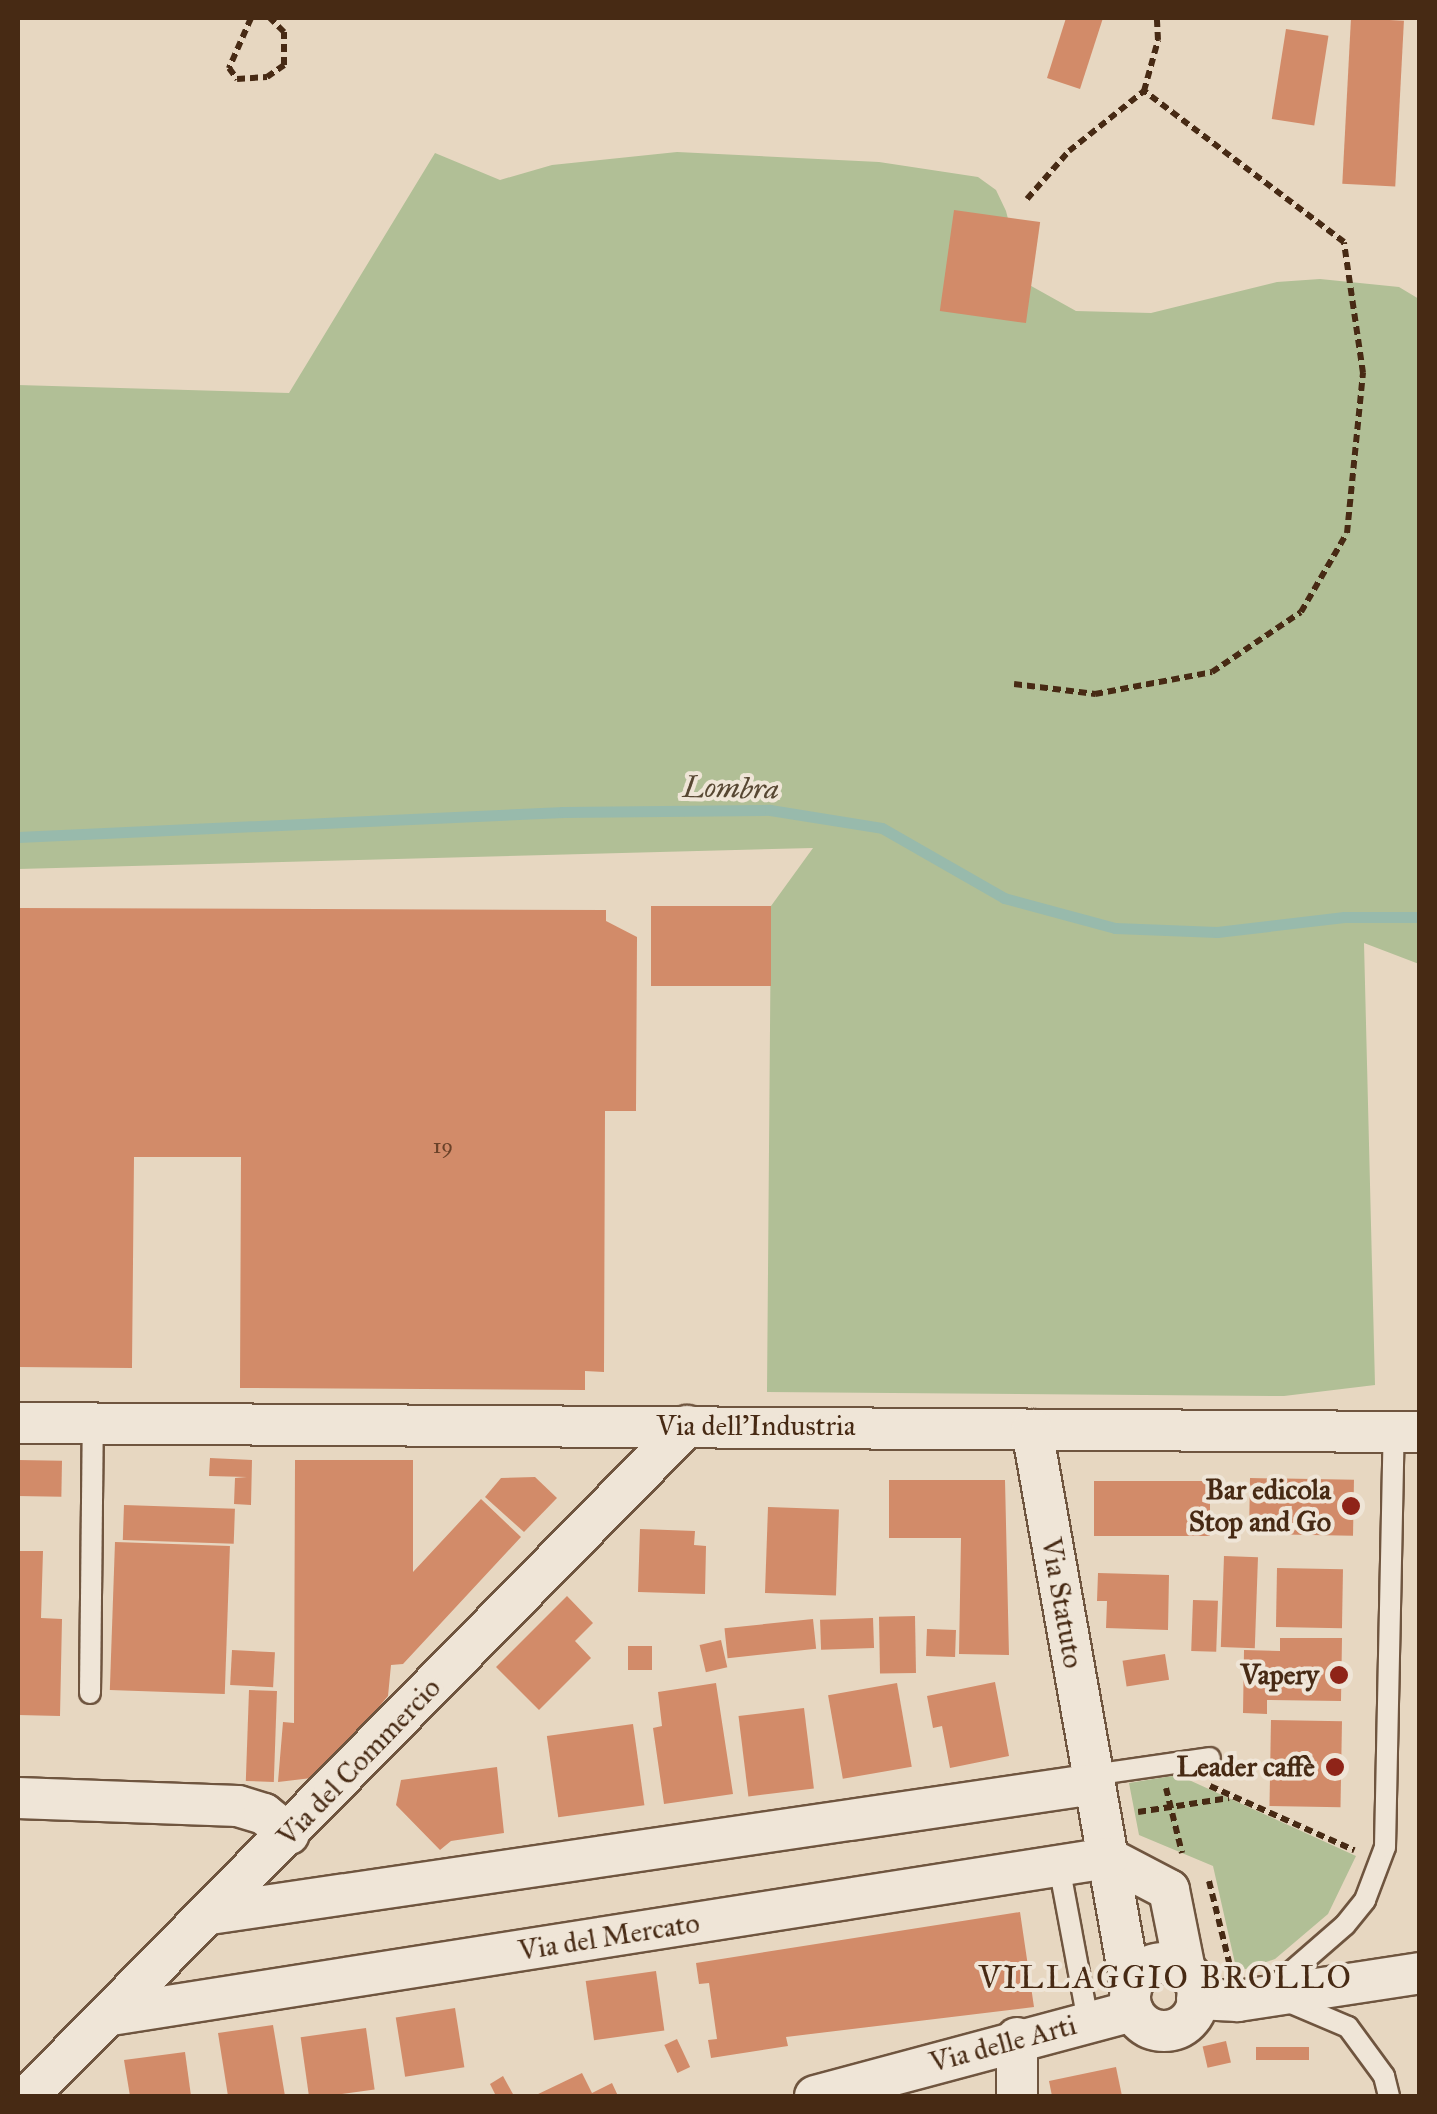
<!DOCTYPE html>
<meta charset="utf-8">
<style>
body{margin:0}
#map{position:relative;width:1437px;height:2114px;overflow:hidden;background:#e7d7c1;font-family:"IM FELL Great Primer",serif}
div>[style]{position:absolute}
.green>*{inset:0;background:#b1bf96}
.stream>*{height:11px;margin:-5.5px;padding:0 5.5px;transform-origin:5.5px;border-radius:5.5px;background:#98baac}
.building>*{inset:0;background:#d28b69;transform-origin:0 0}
.path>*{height:6px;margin-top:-3px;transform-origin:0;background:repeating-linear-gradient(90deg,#472a14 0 8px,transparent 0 13px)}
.roads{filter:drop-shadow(2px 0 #6f553f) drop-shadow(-2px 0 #6f553f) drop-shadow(0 2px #6f553f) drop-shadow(0 -2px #6f553f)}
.service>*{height:20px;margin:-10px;padding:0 10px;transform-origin:10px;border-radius:10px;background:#efe5d7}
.minor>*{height:40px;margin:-20px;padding:0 20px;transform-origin:20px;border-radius:20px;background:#efe5d7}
.minor>.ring{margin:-20px;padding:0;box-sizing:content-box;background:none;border:40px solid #efe5d7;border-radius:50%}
.dots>*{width:28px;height:28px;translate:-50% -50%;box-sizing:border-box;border:5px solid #efe5d7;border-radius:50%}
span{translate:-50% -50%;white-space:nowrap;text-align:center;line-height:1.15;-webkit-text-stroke:8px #efe5d7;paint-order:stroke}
.number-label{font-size:22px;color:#6a4229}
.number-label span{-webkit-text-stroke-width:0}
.street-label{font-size:28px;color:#472a14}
.poi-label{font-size:28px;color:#472a14;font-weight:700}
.right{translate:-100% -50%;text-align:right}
.water-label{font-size:30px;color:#574732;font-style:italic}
.quarter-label{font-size:32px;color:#472a14;letter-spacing:2.5px}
.frame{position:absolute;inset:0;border:20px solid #472a14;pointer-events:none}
</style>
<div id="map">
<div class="green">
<div style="clip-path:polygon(677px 152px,879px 162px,978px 177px,996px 190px,1006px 211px,1024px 282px,1076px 311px,1151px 313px,1277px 282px,1320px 279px,1399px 287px,1419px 299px,1419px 964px,1364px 943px,1375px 1385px,1284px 1396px,767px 1392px,771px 906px,813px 848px,18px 869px,18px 385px,289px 393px,435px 153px,500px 180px,552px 165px)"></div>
<div style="clip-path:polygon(1178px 1775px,1356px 1856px,1328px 1914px,1275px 1959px,1237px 1972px,1213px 1866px,1139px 1835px,1129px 1783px)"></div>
</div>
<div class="stream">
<div style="left:18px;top:837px;width:546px;rotate:-2.63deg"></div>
<div style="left:563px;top:812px;width:207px;rotate:-0.6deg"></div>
<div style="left:770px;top:810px;width:113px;rotate:9.1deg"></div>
<div style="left:882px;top:828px;width:141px;rotate:29.8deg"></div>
<div style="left:1004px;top:898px;width:115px;rotate:15.1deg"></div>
<div style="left:1115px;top:928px;width:102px;rotate:2.2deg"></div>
<div style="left:1217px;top:932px;width:128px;rotate:-6.7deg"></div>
<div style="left:1344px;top:917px;width:76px"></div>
</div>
<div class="building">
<div style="clip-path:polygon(1066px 18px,1103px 18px,1080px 89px,1047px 78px)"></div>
<div style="left:1351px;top:18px;width:53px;height:166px;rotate:3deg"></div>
<div style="left:1286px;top:29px;width:43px;height:91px;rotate:9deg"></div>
<div style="left:954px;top:210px;width:87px;height:102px;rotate:8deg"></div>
<div style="left:651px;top:906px;width:120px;height:80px"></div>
<div style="clip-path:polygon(18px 908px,606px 910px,606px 921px,637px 937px,636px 1111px,605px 1111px,604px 1372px,585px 1371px,585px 1390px,240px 1388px,241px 1157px,134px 1157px,132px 1368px,18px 1367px)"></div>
<div style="clip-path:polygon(210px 1458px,252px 1460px,251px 1505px,234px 1504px,235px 1478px,247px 1477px,209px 1476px)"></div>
<div style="left:18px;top:1460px;width:44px;height:36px;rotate:1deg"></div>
<div style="clip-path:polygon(295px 1460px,413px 1460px,413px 1572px,481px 1499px,521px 1537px,403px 1664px,391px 1665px,388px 1696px,320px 1777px,278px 1782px,283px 1722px,294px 1723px)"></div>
<div style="clip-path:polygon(535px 1477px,557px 1498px,524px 1532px,485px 1497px,501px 1478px)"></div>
<div style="left:1250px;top:1478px;width:104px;height:56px;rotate:1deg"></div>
<div style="clip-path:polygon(889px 1480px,1005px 1480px,1009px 1655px,959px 1654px,961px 1538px,889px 1538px)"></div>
<div style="left:1094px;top:1481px;width:116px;height:55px"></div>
<div style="left:124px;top:1505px;width:111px;height:35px;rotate:2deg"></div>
<div style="left:768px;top:1507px;width:71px;height:86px;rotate:2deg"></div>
<div style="clip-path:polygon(640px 1529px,695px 1531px,694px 1545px,706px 1546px,705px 1594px,638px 1592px)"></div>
<div style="left:115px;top:1542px;width:115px;height:148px;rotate:2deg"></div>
<div style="clip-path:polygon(18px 1551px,43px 1551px,41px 1618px,62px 1619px,60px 1716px,18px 1715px)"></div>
<div style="left:1224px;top:1556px;width:34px;height:91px;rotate:2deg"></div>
<div style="left:1277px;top:1568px;width:66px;height:59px;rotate:1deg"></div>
<div style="clip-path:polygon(1098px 1573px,1169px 1575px,1168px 1630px,1106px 1628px,1107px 1601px,1097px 1601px)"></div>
<div style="clip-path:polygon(567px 1596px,593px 1623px,575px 1641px,591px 1658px,539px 1710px,496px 1667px)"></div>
<div style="left:1193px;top:1600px;width:25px;height:51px;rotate:2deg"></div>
<div style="left:915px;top:1616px;width:57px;height:36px;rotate:89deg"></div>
<div style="left:873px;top:1618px;width:30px;height:53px;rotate:88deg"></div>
<div style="left:813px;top:1619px;width:30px;height:89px;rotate:84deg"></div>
<div style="left:927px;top:1629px;width:29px;height:27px;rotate:2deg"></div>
<div style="clip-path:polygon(1280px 1638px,1342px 1638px,1341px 1701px,1267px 1700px,1267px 1714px,1243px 1713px,1244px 1650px,1280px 1651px)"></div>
<div style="left:721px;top:1640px;width:28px;height:22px;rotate:77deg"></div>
<div style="left:628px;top:1646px;width:24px;height:24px"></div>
<div style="left:232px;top:1650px;width:43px;height:35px;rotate:3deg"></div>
<div style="left:1165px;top:1654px;width:26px;height:43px;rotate:81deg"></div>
<div style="clip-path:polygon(995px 1682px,1009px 1756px,950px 1768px,942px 1726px,933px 1728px,927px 1696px)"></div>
<div style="clip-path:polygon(716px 1683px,733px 1794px,664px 1804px,653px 1728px,662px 1726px,658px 1692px)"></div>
<div style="left:897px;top:1683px;width:85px;height:70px;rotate:80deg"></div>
<div style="left:249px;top:1690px;width:28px;height:91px;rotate:2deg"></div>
<div style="left:804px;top:1708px;width:81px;height:66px;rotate:83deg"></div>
<div style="left:1271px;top:1720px;width:71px;height:86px;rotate:1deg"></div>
<div style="left:633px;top:1724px;width:82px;height:87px;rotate:82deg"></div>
<div style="clip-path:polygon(497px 1767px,504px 1833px,451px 1841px,440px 1850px,396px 1805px,401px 1780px)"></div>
<div style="clip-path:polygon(1020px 1912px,1034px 2007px,786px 2037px,788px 2046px,711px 2058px,708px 2040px,717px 2039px,709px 1983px,699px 1984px,696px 1963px)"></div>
<div style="left:656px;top:1971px;width:60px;height:71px;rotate:82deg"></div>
<div style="left:455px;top:2008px;width:60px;height:60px;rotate:81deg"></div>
<div style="clip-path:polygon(273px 2025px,285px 2096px,228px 2096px,218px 2033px)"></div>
<div style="left:366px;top:2028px;width:62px;height:66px;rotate:82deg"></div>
<div style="left:677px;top:2039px;width:31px;height:14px;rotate:65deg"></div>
<div style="left:1226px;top:2041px;width:22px;height:24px;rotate:77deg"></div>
<div style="left:1256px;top:2047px;width:53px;height:13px"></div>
<div style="clip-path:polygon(185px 2052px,191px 2096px,130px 2096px,124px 2060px)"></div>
<div style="clip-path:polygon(1116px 2067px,1122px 2096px,1052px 2096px,1049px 2081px)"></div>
<div style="clip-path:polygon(582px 2073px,592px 2093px,612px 2083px,618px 2096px,534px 2096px)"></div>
<div style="clip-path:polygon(503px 2076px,514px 2096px,496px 2096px,490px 2084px)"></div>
</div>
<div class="path">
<div style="left:251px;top:18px;width:55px;rotate:113.7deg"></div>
<div style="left:229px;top:68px;width:14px;rotate:54deg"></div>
<div style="left:237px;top:79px;width:30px;rotate:-4deg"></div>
<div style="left:267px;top:77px;width:21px;rotate:-35deg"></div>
<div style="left:284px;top:65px;width:33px;rotate:-90deg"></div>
<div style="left:284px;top:32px;width:20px;rotate:-135deg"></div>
<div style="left:1027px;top:199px;width:64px;rotate:-48.8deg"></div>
<div style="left:1069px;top:151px;width:96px;rotate:-38.7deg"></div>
<div style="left:1144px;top:91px;width:53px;rotate:-74.6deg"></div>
<div style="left:1158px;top:40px;width:22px;rotate:-93deg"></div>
<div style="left:1014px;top:684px;width:82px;rotate:7deg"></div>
<div style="left:1095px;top:694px;width:119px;rotate:-10.6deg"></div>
<div style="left:1212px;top:672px;width:107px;rotate:-34deg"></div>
<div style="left:1301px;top:612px;width:91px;rotate:-59.8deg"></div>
<div style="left:1347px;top:533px;width:161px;rotate:-84.3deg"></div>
<div style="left:1363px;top:373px;width:132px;rotate:-98.3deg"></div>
<div style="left:1344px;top:242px;width:251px;rotate:-142.9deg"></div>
<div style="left:1210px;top:1786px;width:158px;rotate:24deg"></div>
<div style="left:1166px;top:1788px;width:67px;rotate:76.2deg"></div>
<div style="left:1138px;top:1812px;width:92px;rotate:-8.7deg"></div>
<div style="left:1209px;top:1881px;width:88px;rotate:76.1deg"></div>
</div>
<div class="roads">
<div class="service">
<div style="left:90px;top:1693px;width:269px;rotate:-89.4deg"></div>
<div style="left:1093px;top:1775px;width:118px;rotate:-8.3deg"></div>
<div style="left:1059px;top:1866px;width:158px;rotate:79.4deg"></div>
<div style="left:1276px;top:1985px;width:91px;rotate:-41deg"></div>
<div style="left:1345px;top:1925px;width:32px;rotate:-51deg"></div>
<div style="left:1365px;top:1900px;width:57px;rotate:-69.3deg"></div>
<div style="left:1385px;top:1847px;width:415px;rotate:-88.8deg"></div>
<div style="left:1289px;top:2002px;width:64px;rotate:23deg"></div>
<div style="left:1348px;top:2027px;width:61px;rotate:53.7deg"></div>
<div style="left:1384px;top:2076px;width:21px;rotate:76deg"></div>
</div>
<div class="minor">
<div style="left:18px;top:1423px;width:1402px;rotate:0.37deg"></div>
<div style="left:1032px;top:1430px;width:567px;rotate:79.94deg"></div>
<div style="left:18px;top:1798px;width:220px;rotate:2.1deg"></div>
<div style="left:238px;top:1806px;width:27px;rotate:17deg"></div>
<div style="left:264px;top:1814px;width:32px;rotate:39deg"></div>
<div style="left:1108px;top:1858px;width:69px;rotate:27.7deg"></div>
<div style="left:1169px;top:1890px;width:82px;rotate:78.7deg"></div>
<div style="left:210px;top:1914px;width:894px;rotate:-8.36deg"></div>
<div class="ring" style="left:1130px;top:1963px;width:28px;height:28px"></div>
<div style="left:1197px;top:1999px;width:41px;rotate:2.8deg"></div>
<div style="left:1238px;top:2001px;width:184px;rotate:-8.7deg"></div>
<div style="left:111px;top:2015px;width:1009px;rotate:-8.95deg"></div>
<div style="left:28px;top:2096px;width:940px;rotate:-45.47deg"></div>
<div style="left:815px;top:2096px;width:329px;rotate:-15deg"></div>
<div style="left:1017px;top:2096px;width:58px;rotate:-90deg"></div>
</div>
</div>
<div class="dots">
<div style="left:1351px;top:1506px;background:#8f2418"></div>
<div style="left:1339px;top:1675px;background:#8f2418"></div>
<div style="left:1335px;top:1767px;background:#8f2418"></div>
</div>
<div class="number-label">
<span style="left:443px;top:1146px">19</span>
</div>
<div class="street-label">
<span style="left:756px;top:1426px">Via dell'Industria</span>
<span style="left:1062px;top:1603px;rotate:80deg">Via Statuto</span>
<span style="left:359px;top:1762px;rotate:-46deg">Via del Commercio</span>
<span style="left:609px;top:1937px;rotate:-9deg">Via del Mercato</span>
<span style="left:1003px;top:2044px;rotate:-15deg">Via delle Arti</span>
</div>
<div class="poi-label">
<span class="right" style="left:1331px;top:1506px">Bar edicola<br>Stop and Go</span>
<span class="right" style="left:1319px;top:1675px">Vapery</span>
<span class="right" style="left:1315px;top:1767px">Leader caffè</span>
</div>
<div class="water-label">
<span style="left:731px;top:788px;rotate:1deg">Lombra</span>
</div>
<div class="quarter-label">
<span style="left:1166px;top:1978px">VILLAGGIO BROLLO</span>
</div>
<div class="frame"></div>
</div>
